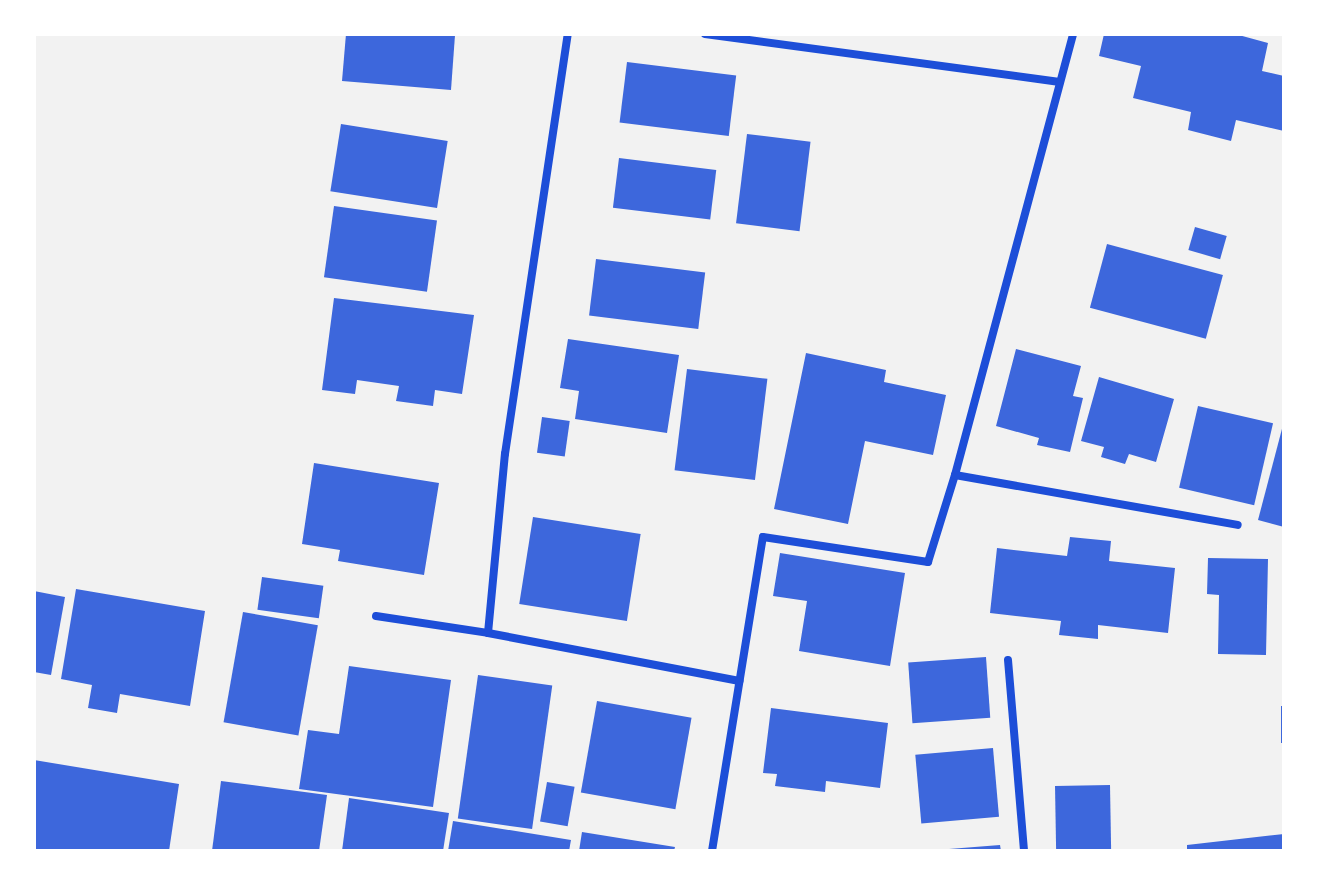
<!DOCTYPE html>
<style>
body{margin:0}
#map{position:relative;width:1318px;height:885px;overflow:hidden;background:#f2f2f2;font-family:"Source Sans 3",sans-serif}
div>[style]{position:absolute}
.building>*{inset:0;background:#3d67dc;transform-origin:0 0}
.minor>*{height:8px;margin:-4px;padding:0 4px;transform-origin:4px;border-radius:4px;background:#1d4ed8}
span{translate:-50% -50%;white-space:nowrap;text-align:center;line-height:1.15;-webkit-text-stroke:7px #fff;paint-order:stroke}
.frame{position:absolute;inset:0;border:36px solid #fff;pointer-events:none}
</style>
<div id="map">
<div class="building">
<div style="clip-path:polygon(346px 34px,455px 35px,451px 90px,342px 81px)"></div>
<div style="clip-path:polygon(1104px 34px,1235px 34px,1268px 43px,1262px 71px,1284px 76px,1284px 131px,1236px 120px,1231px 141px,1188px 130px,1191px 112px,1133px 98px,1141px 66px,1099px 56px)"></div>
<div style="left:627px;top:62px;width:110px;height:61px;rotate:7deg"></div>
<div style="left:341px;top:124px;width:108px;height:68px;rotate:9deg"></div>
<div style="left:747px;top:134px;width:64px;height:90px;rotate:7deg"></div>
<div style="left:619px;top:158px;width:98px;height:50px;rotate:7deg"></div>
<div style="left:334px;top:206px;width:104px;height:72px;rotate:8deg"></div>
<div style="left:1195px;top:227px;width:33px;height:24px;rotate:16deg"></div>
<div style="left:1107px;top:244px;width:120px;height:66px;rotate:15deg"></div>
<div style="left:596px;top:259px;width:110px;height:57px;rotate:7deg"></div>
<div style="clip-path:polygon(334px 298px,474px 315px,462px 394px,435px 390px,433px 406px,396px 401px,399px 386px,357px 380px,355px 394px,322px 390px)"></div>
<div style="clip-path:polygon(568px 339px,679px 355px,667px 433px,575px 419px,579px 391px,560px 388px)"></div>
<div style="clip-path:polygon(1016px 349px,1081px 366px,1073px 396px,1083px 398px,1070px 452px,1037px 445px,1039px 438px,996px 426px)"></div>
<div style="clip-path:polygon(806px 353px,886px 370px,884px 382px,946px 395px,933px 455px,865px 441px,848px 524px,774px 509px)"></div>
<div style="left:687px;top:369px;width:81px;height:102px;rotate:7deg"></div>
<div style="clip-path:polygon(1099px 377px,1174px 399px,1156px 462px,1129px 454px,1125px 464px,1101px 457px,1104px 447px,1081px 441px)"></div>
<div style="left:1198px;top:406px;width:77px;height:84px;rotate:13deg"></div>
<div style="left:542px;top:417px;width:28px;height:36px;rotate:8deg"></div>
<div style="clip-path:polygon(1283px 425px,1284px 425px,1284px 527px,1258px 520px)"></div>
<div style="clip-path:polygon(314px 463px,439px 483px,424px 575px,338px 561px,340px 550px,302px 544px)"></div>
<div style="left:533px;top:517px;width:109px;height:88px;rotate:9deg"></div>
<div style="clip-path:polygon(1070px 537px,1111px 541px,1109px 561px,1175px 568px,1168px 633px,1098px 625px,1098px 639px,1059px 635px,1061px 621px,990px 613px,997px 548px,1067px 556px)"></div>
<div style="clip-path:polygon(780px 553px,905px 573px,890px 666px,799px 651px,807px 601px,773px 596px)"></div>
<div style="clip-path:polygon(1208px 558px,1268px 559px,1266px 655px,1218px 654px,1219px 595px,1207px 594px)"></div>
<div style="left:262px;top:577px;width:62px;height:33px;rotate:8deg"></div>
<div style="clip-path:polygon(76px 589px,205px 611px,190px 706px,120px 694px,117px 713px,88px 708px,92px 685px,61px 679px)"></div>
<div style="clip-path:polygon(34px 591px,65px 597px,51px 675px,34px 672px)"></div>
<div style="left:243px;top:612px;width:76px;height:112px;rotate:10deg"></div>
<div style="left:986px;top:657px;width:61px;height:78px;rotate:86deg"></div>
<div style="clip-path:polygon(349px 666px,451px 680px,433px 807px,299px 789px,308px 730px,339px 734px)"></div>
<div style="left:478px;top:675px;width:75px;height:145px;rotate:8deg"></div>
<div style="left:597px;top:701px;width:96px;height:93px;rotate:10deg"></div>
<div style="left:1281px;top:706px;width:3px;height:37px"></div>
<div style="clip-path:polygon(771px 708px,888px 723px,880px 788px,826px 781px,825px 792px,775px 786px,777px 774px,763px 773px)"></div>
<div style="left:993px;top:748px;width:69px;height:78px;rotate:85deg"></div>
<div style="clip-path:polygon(34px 760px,179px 784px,169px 851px,34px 851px)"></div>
<div style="clip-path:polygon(221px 781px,327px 795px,319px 851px,212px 851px)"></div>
<div style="left:547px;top:782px;width:28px;height:40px;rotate:10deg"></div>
<div style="left:1110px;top:785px;width:66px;height:55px;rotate:89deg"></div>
<div style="clip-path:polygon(349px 798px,449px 813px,443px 851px,342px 851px)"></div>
<div style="clip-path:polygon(453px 821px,571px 840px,569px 851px,448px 851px)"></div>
<div style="clip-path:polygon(582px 832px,675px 847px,674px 851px,579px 851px)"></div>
<div style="clip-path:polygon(1284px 834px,1284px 851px,1187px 851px,1187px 845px)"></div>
<div style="clip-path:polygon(1000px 845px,1001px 851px,949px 851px,949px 849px)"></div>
</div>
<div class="minor">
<div style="left:705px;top:34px;width:358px;rotate:7.7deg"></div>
<div style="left:955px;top:475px;width:457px;rotate:-75deg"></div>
<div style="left:376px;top:616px;width:113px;rotate:8.6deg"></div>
<div style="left:488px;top:633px;width:256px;rotate:10.8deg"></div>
<div style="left:488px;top:633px;width:180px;rotate:-84.6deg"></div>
<div style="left:505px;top:454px;width:425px;rotate:-81.5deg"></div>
<div style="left:1008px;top:660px;width:192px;rotate:85.2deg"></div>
<div style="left:712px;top:851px;width:318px;rotate:-80.8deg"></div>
<div style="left:763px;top:537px;width:167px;rotate:8.6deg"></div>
<div style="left:928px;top:562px;width:91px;rotate:-72.8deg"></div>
<div style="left:955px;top:475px;width:287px;rotate:10deg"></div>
</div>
<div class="frame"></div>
</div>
